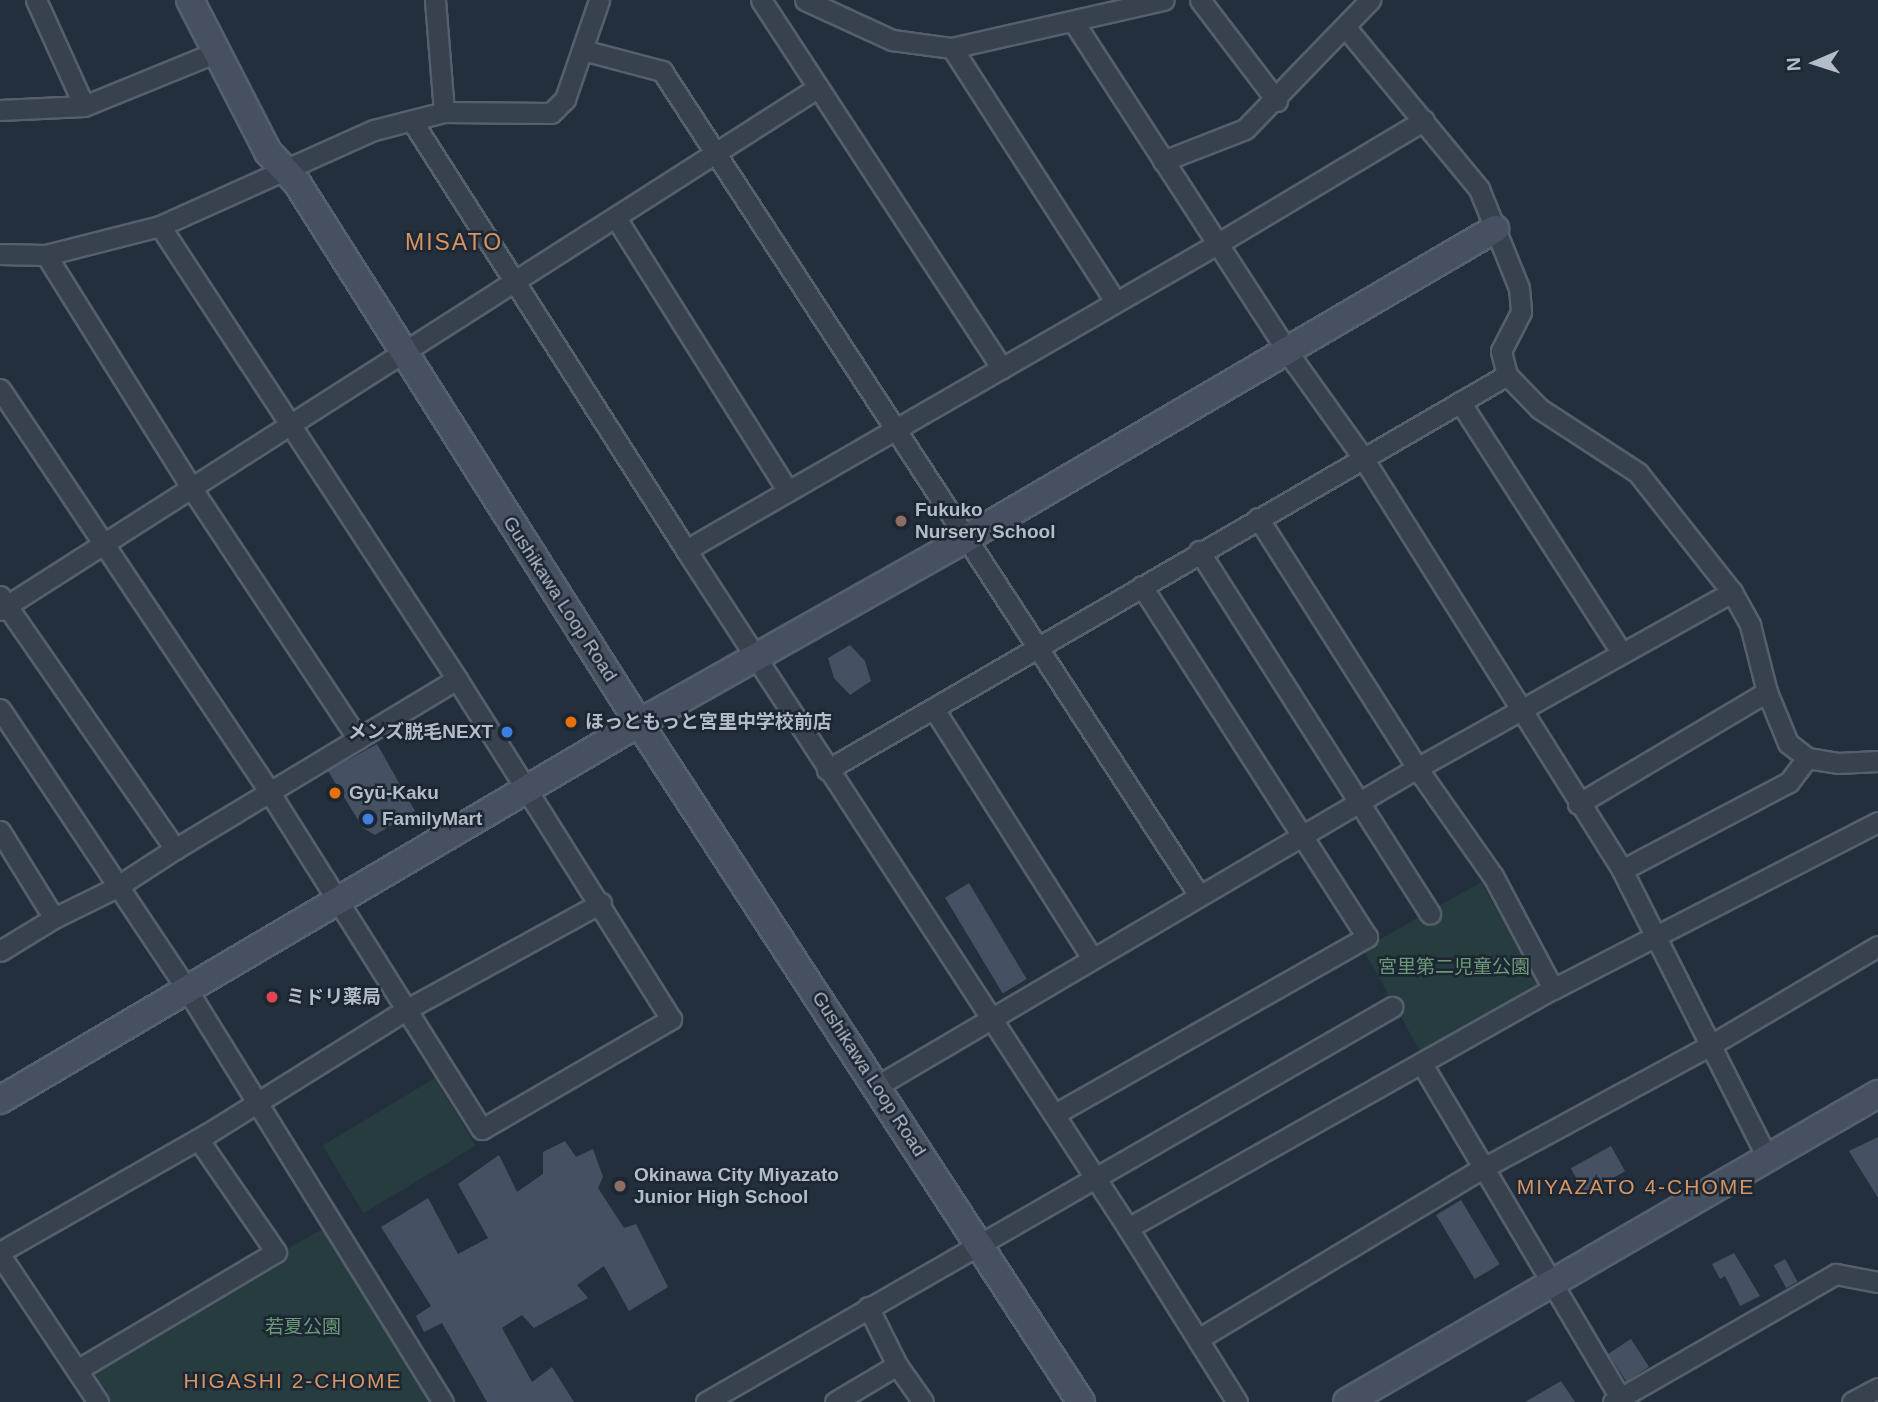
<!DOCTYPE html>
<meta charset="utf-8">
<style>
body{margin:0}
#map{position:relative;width:1878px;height:1402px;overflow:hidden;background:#242f3e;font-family:Helvetica,"Noto Sans JP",sans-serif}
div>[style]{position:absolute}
.green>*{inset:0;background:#263c3f;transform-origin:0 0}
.building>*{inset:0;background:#455162;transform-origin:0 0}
.roads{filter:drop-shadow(2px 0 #565f6c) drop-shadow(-2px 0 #565f6c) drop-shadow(0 2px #565f6c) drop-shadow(0 -2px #565f6c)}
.street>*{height:19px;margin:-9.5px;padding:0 9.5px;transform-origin:9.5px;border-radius:9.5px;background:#38414e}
.secondary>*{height:26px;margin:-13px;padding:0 13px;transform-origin:13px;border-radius:13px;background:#465061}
.dots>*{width:19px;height:19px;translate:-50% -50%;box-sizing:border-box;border:4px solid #1d2633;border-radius:50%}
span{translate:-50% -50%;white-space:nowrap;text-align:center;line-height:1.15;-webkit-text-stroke:5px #1d2633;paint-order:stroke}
.poi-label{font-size:19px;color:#b4bcc9;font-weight:700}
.left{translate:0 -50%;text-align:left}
.right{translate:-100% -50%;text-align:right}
.street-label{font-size:19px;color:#b4bcc9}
.park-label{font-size:19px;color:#6b9a76}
.neighbourhood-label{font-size:21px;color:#d59563;letter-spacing:2px}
.quarter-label{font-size:23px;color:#d59563;letter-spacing:2px}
.north{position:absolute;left:1780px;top:28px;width:70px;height:70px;-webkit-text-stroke:5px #1d2633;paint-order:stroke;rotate:267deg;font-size:19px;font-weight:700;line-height:28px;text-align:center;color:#b4bcc9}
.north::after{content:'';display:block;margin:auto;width:24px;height:32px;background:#b4bcc9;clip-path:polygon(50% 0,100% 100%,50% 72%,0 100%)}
</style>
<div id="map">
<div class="green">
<div style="clip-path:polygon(1481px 882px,1538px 983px,1534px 991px,1421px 1053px,1363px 949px)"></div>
<div style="left:435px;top:1078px;width:79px;height:131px;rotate:59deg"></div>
<div style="clip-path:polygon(332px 1223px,443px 1402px,98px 1402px,77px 1370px)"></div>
</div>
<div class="building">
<div style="clip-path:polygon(850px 645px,865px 661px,871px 681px,850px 695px,834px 678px,828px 658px)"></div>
<div style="clip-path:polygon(377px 744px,415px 811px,375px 835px,363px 828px,328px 771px)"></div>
<div style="left:969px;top:883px;width:112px;height:28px;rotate:59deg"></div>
<div style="clip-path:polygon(1878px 1137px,1878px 1198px,1849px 1151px)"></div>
<div style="clip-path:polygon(565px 1141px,576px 1157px,593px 1149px,603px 1177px,598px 1188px,624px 1228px,636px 1224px,668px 1287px,629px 1311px,604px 1266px,577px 1285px,588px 1298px,534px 1328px,522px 1315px,502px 1328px,532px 1382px,552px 1367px,574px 1402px,487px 1402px,442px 1323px,424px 1332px,416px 1316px,431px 1306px,381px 1227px,428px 1198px,458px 1254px,488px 1238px,458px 1184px,499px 1155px,517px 1192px,543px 1174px,543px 1152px)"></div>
<div style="left:1611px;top:1146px;width:29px;height:46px;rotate:61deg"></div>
<div style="left:1461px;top:1200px;width:75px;height:29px;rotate:59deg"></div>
<div style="clip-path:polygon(1734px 1253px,1760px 1296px,1740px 1306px,1725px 1276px,1720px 1279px,1712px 1264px)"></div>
<div style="left:1785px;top:1259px;width:26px;height:13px;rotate:61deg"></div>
<div style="left:1631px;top:1339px;width:33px;height:27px;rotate:57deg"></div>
<div style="clip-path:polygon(1561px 1381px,1575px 1402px,1525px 1402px)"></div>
</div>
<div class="roads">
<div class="street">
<div style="left:36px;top:0;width:116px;rotate:65.6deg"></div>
<div style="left:435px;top:0;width:112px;rotate:85.4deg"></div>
<div style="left:761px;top:0;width:440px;rotate:56.8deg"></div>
<div style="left:805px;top:0;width:96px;rotate:24.7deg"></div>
<div style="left:892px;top:40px;width:61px;rotate:7.6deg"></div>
<div style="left:952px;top:48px;width:217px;rotate:-12.8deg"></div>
<div style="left:1200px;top:0;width:127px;rotate:52.7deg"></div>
<div style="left:1073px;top:21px;width:409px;rotate:57deg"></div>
<div style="left:1296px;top:364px;width:115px;rotate:54.5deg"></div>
<div style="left:1363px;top:458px;width:487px;rotate:57.8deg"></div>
<div style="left:1622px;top:870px;width:324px;rotate:63.2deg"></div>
<div style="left:1346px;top:28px;width:209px;rotate:50.4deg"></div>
<div style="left:1479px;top:189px;width:107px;rotate:68deg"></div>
<div style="left:1519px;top:288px;width:24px;rotate:85deg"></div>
<div style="left:1521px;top:312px;width:44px;rotate:117.1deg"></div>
<div style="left:1501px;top:351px;width:25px;rotate:76deg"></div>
<div style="left:1507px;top:375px;width:47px;rotate:45.9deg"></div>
<div style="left:1540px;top:409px;width:117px;rotate:33.1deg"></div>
<div style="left:1638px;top:473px;width:152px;rotate:51.7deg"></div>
<div style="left:1732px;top:592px;width:38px;rotate:61deg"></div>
<div style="left:1750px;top:625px;width:69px;rotate:75.8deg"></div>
<div style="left:1767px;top:692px;width:55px;rotate:67.6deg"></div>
<div style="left:1788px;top:743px;width:24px;rotate:38deg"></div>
<div style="left:1807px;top:758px;width:31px;rotate:9deg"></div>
<div style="left:1838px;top:763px;width:40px;rotate:-2.9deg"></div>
<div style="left:952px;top:48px;width:301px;rotate:57.2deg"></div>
<div style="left:583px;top:50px;width:82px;rotate:14.9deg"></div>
<div style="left:662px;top:71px;width:984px;rotate:56.91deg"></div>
<div style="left:0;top:110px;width:84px;rotate:-2.7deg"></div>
<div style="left:84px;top:106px;width:140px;rotate:-22.2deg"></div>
<div style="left:412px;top:121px;width:509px;rotate:57.43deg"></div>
<div style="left:686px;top:550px;width:613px;rotate:-29.95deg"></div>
<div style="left:1217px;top:244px;width:241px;rotate:-30.9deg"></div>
<div style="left:1163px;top:161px;width:88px;rotate:-21.3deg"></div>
<div style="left:1245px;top:129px;width:180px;rotate:-45.9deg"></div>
<div style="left:616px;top:218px;width:323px;rotate:57.8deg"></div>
<div style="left:0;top:254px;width:46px;rotate:1.2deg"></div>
<div style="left:46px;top:255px;width:118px;rotate:-14.3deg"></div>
<div style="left:160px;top:226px;width:235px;rotate:-24.2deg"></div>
<div style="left:374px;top:130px;width:72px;rotate:-14.4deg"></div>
<div style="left:444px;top:112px;width:107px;rotate:0.5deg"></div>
<div style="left:551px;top:113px;width:20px;rotate:-45deg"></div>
<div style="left:565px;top:99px;width:105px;rotate:-71deg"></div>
<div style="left:46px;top:255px;width:276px;rotate:58deg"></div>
<div style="left:192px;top:489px;width:300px;rotate:56.4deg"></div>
<div style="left:0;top:389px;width:486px;rotate:56.2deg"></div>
<div style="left:270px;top:793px;width:397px;rotate:57.8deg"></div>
<div style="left:482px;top:1129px;width:219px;rotate:-30.2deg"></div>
<div style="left:671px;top:1019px;width:402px;rotate:-122.2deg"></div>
<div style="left:1460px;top:402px;width:297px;rotate:57.2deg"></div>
<div style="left:1258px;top:518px;width:296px;rotate:57.5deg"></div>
<div style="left:1417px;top:768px;width:132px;rotate:54.9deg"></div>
<div style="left:1493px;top:876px;width:128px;rotate:62deg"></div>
<div style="left:686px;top:550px;width:809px;rotate:56.9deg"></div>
<div style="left:1199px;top:551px;width:430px;rotate:57.5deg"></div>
<div style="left:0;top:596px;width:308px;rotate:55.3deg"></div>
<div style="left:175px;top:849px;width:329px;rotate:-31.1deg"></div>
<div style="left:457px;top:679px;width:542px;rotate:-123.25deg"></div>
<div style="left:0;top:610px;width:970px;rotate:-32.58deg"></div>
<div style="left:0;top:709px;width:339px;rotate:56.3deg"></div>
<div style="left:188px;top:991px;width:484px;rotate:58.2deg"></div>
<div style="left:934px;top:709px;width:295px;rotate:57.6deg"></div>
<div style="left:827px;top:770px;width:786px;rotate:-30.15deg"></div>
<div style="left:1578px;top:804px;width:220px;rotate:-30.7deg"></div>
<div style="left:0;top:831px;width:102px;rotate:58.2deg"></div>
<div style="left:54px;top:918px;width:63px;rotate:148.6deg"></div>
<div style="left:1622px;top:870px;width:189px;rotate:-27.8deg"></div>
<div style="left:1789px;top:782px;width:30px;rotate:-53deg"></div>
<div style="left:54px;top:918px;width:68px;rotate:-26.2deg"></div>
<div style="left:115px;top:888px;width:72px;rotate:-33deg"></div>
<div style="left:1422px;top:1064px;width:393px;rotate:59.3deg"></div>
<div style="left:877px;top:1086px;width:627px;rotate:-30.49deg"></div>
<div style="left:1417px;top:768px;width:361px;rotate:-29.2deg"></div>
<div style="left:1055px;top:1114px;width:359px;rotate:-29.6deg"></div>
<div style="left:1367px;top:937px;width:417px;rotate:-122.7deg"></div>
<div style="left:0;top:1252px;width:238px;rotate:-29.7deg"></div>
<div style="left:207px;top:1134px;width:238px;rotate:-32deg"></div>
<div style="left:409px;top:1008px;width:219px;rotate:-28.7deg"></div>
<div style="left:0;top:1255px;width:177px;rotate:56.3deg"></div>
<div style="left:868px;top:1307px;width:65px;rotate:63.4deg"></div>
<div style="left:1198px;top:1339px;width:322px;rotate:-31deg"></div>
<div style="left:1474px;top:1173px;width:267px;rotate:-28.4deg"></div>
<div style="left:1709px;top:1046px;width:196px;rotate:-30.6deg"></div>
<div style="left:77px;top:1370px;width:231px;rotate:-30.7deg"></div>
<div style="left:276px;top:1252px;width:137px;rotate:-124.6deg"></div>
<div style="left:706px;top:1402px;width:792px;rotate:-29.93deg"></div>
<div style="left:835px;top:1402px;width:72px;rotate:-30.8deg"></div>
<div style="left:897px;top:1365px;width:45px;rotate:54.9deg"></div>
<div style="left:1237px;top:1402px;width:205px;rotate:-122.1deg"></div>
<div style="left:1128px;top:1228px;width:488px;rotate:-29.4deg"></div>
<div style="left:1553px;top:989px;width:365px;rotate:-27.2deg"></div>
<div style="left:1613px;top:1402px;width:257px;rotate:-29.9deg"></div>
<div style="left:1836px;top:1274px;width:43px;rotate:10.8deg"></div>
<div style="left:1852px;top:1402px;width:30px;rotate:-28deg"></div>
</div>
<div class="secondary">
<div style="left:190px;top:0;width:171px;rotate:62.8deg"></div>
<div style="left:268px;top:152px;width:42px;rotate:46.9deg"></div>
<div style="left:297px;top:183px;width:639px;rotate:57.65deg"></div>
<div style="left:639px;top:723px;width:810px;rotate:56.94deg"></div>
<div style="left:0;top:1100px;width:742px;rotate:-30.54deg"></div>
<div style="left:639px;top:723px;width:377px;rotate:-29.4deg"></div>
<div style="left:967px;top:538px;width:612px;rotate:-30.34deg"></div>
<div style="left:1347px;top:1402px;width:614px;rotate:-30.12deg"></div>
</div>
</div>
<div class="dots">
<div style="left:901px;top:521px;background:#8d6e63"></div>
<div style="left:571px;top:722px;background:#e8710a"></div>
<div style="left:507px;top:732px;background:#3f7fe0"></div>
<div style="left:335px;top:793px;background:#e8710a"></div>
<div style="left:368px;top:819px;background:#3f7fe0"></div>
<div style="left:272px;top:997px;background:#e0444e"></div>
<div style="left:620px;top:1186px;background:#8d6e63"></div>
</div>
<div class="poi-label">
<span class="left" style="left:915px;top:521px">Fukuko<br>Nursery School</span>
<span class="left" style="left:585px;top:722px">ほっともっと宮里中学校前店</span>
<span class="right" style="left:493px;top:732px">メンズ脱毛NEXT</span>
<span class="left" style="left:349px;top:793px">Gyū-Kaku</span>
<span class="left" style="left:382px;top:819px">FamilyMart</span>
<span class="left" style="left:286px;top:997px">ミドリ薬局</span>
<span class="left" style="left:634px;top:1186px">Okinawa City Miyazato<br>Junior High School</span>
</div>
<div class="street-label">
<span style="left:560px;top:599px;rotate:57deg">Gushikawa Loop Road</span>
<span style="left:869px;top:1074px;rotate:57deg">Gushikawa Loop Road</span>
</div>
<div class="park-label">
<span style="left:1454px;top:967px">宮里第二児童公園</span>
<span style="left:303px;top:1327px">若夏公園</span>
</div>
<div class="neighbourhood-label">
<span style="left:1636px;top:1187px">MIYAZATO 4-CHOME</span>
<span style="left:293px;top:1381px">HIGASHI 2-CHOME</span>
</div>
<div class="quarter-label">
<span style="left:454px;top:242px">MISATO</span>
</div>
<div class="north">N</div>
</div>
